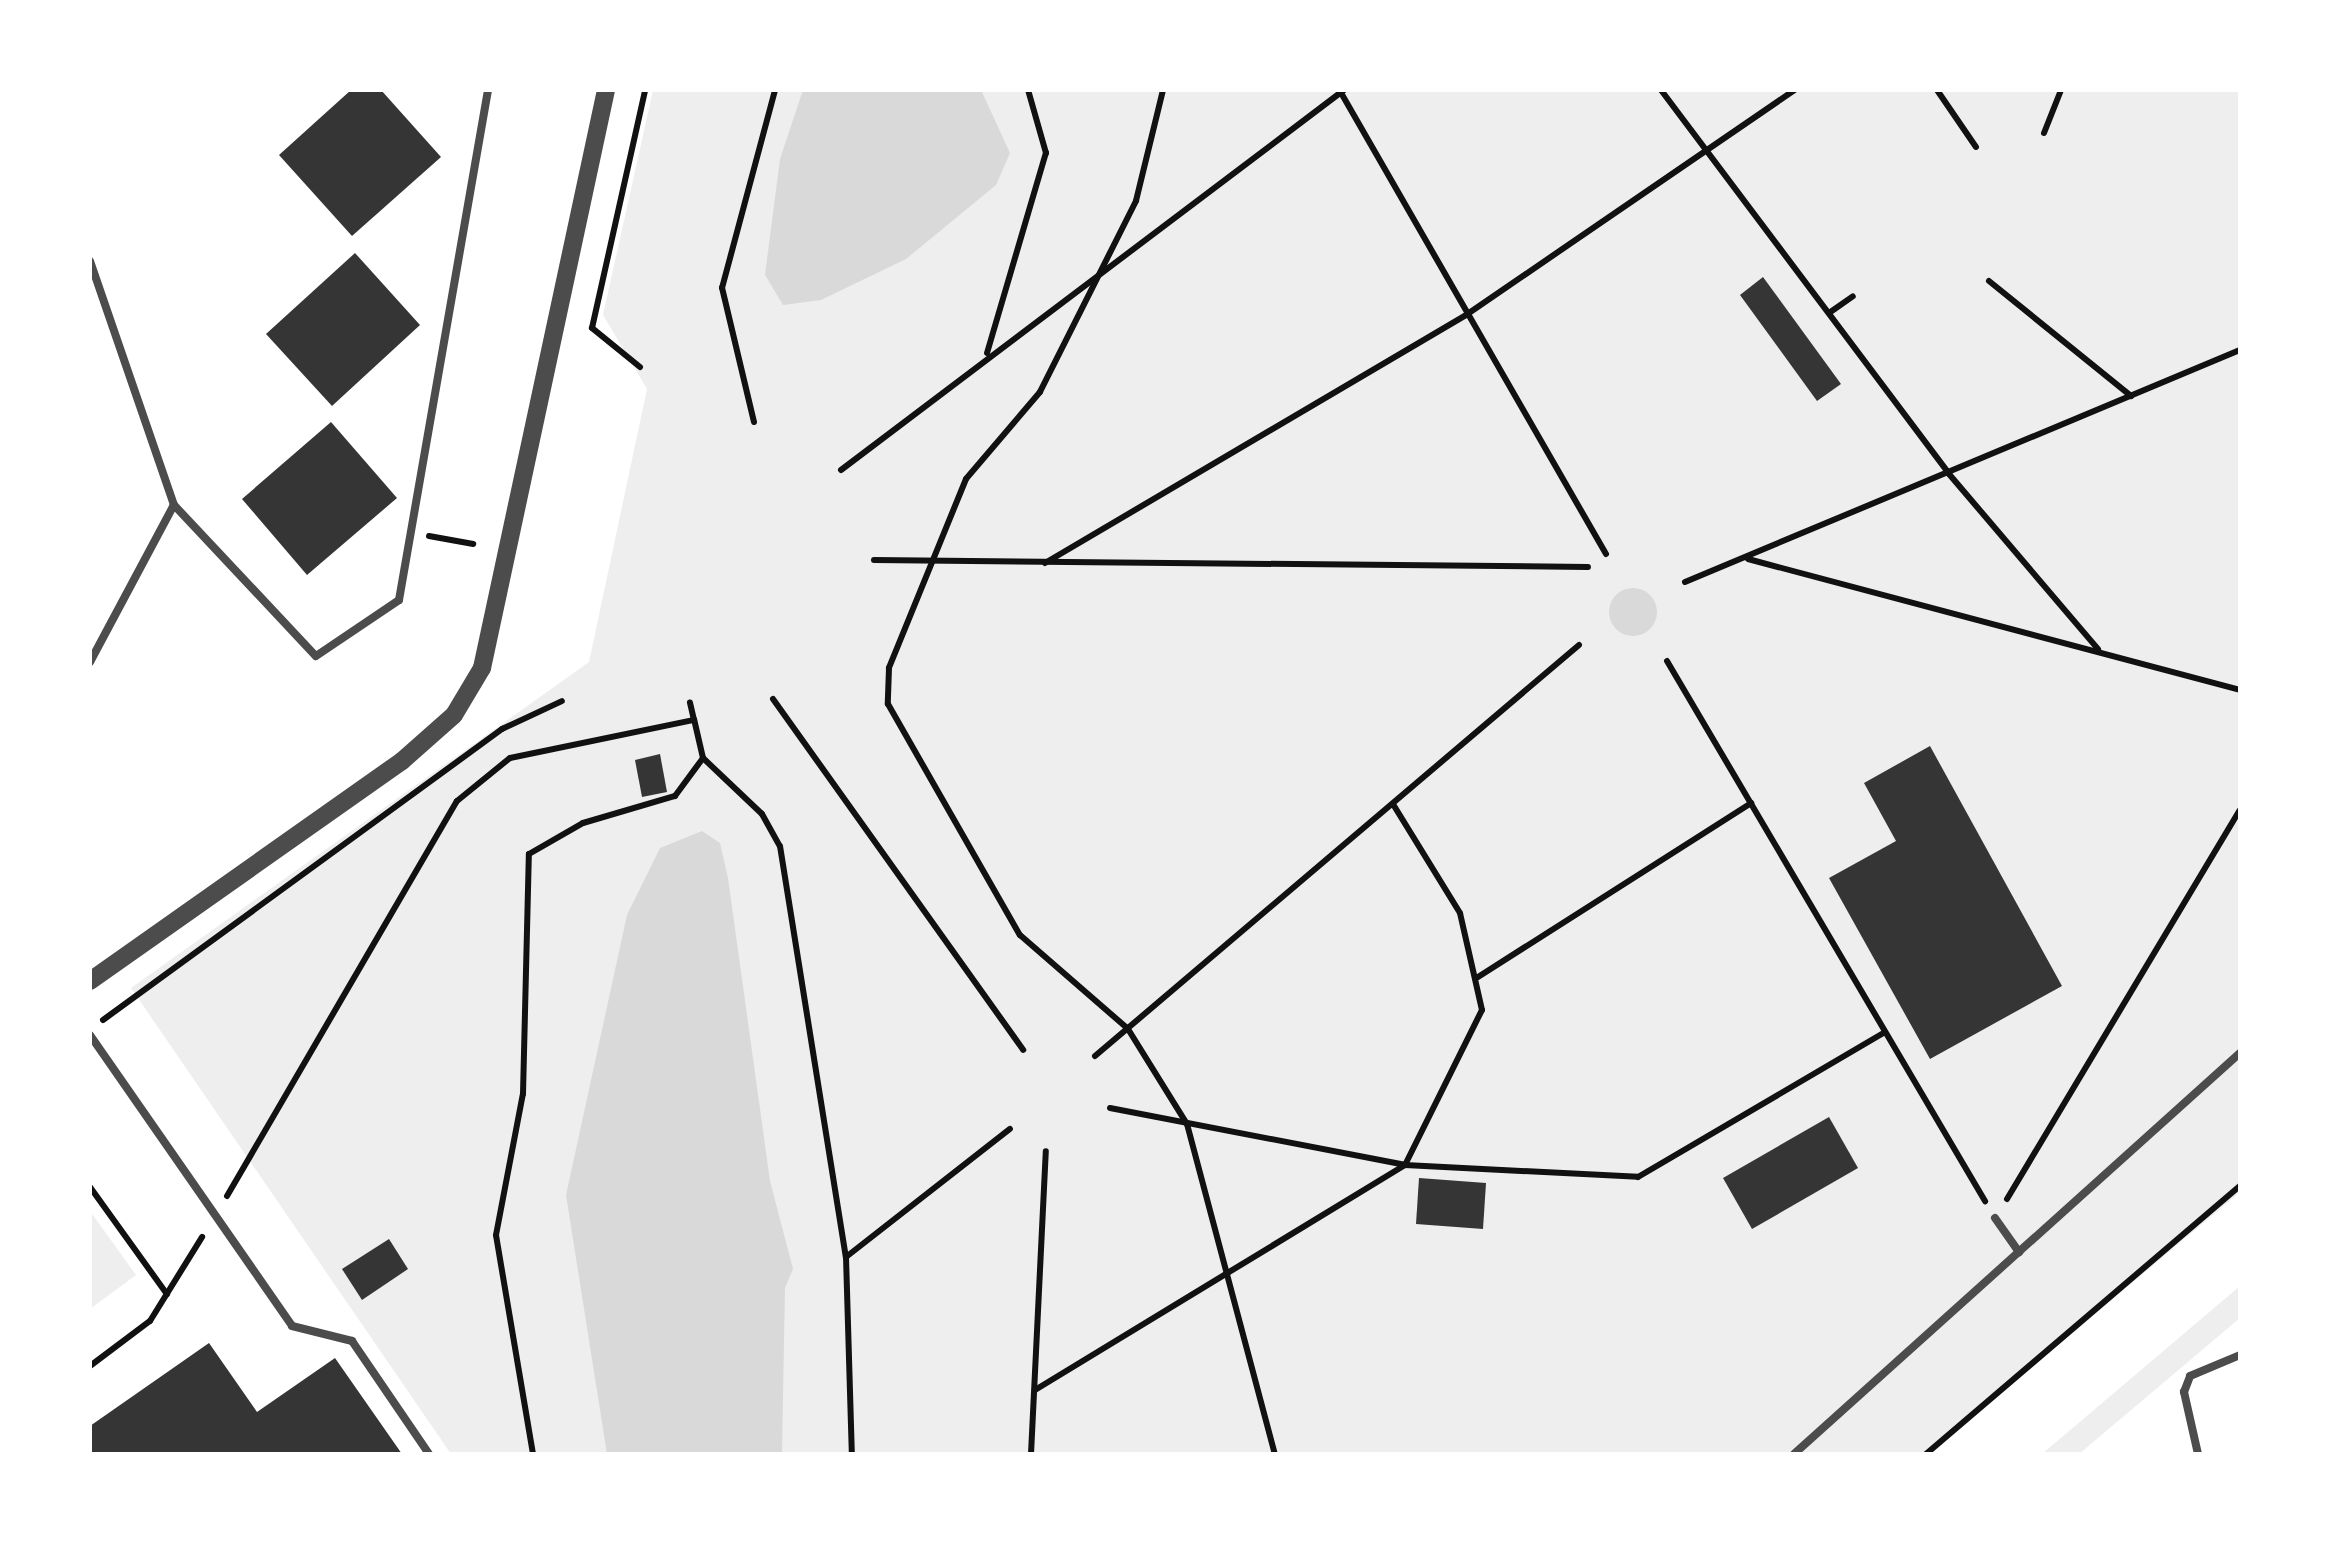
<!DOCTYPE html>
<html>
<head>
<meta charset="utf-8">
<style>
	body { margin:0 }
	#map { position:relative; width:2330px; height:1544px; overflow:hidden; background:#fff; font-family:Barlow,sans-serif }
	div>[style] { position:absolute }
	.green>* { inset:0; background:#eee }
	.water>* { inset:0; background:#d9d9d9 }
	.round { border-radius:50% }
	.building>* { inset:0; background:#353535 }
	.path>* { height:6px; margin:-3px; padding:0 3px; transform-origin:3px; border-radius:3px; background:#111 }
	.service>* { height:8px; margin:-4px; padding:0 4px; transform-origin:4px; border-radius:4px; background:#4c4c4c }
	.tertiary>* { height:18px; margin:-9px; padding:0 9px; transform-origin:9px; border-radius:9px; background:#4c4c4c }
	span { translate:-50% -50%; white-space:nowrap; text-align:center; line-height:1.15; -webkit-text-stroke:10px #fff; paint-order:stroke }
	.frame { position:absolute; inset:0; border:92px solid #fff; pointer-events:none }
</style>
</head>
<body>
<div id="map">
	<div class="green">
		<i style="clip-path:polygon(653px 90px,2240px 90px,2240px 1192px,1929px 1454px,451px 1454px,131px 988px,589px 662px,647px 389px,603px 315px)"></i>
		<i style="clip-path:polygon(90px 1211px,136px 1275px,90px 1309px)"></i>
		<i style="clip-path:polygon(2240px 1286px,2240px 1318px,2079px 1454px,2042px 1454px)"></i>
	</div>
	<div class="water">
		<i style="clip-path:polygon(803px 90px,981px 90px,1010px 153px,996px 185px,906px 259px,821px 300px,783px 305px,765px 275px,780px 159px)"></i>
		<i class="round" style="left:1609px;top:588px;width:48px;height:48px"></i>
		<i style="clip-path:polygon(702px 831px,720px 843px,728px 878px,770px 1181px,793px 1269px,785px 1288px,782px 1454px,607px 1454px,566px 1195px,627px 915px,660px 848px)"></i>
	</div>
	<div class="building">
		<i style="clip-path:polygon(351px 90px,381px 90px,441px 157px,352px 236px,279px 155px)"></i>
		<i style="clip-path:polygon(355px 253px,420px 325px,332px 406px,266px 334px)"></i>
		<i style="clip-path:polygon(1763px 277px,1841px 384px,1817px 401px,1740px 295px)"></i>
		<i style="clip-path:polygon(331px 422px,397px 498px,307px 575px,242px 499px)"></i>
		<i style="clip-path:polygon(1930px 746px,2062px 986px,1930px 1059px,1829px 878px,1896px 841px,1864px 783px)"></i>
		<i style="clip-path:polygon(660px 754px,667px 792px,642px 797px,635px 760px)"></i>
		<i style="clip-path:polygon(1829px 1117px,1858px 1168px,1752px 1229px,1723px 1178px)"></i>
		<i style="clip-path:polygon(1419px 1178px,1486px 1183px,1483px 1229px,1416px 1224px)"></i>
		<i style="clip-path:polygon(389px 1239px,408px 1269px,362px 1300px,342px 1269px)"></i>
		<i style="clip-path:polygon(209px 1343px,257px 1412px,335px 1358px,402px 1454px,90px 1454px,90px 1426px)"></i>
	</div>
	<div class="path">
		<i style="left:1163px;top:90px;width:114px;rotate:103.7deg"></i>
		<i style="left:1136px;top:201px;width:214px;rotate:116.7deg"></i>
		<i style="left:1040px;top:392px;width:114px;rotate:130.4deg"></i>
		<i style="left:966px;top:479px;width:204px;rotate:112.2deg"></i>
		<i style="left:889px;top:668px;width:36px;rotate:92deg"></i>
		<i style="left:888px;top:704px;width:266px;rotate:60.3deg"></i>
		<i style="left:1020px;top:935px;width:143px;rotate:41deg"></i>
		<i style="left:1128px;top:1029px;width:112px;rotate:58.2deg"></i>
		<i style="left:1187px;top:1124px;width:342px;rotate:75.1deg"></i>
		<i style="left:1661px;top:90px;width:480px;rotate:53.1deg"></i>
		<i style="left:1949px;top:474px;width:230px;rotate:49.6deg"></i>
		<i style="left:1937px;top:90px;width:69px;rotate:55.6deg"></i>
		<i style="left:1340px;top:91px;width:534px;rotate:60.12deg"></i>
		<i style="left:2044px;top:133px;width:46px;rotate:-68.4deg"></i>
		<i style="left:1989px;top:281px;width:183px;rotate:39deg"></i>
		<i style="left:1829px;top:313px;width:29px;rotate:-35deg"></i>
		<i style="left:987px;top:353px;width:209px;rotate:-73.6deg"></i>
		<i style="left:1046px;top:153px;width:66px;rotate:-105.9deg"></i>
		<i style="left:640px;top:367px;width:62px;rotate:-140.9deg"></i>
		<i style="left:592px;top:328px;width:244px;rotate:-77.4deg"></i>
		<i style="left:754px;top:422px;width:138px;rotate:-103.4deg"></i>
		<i style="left:722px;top:288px;width:205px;rotate:-75deg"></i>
		<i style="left:841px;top:470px;width:630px;rotate:-37.07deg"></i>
		<i style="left:429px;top:536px;width:45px;rotate:10.3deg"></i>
		<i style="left:1748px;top:559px;width:509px;rotate:14.91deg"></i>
		<i style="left:874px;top:560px;width:714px;rotate:0.56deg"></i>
		<i style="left:1045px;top:563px;width:489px;rotate:-30.5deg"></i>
		<i style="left:1466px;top:315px;width:399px;rotate:-34.4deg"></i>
		<i style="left:1685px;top:582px;width:602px;rotate:-22.69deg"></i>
		<i style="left:1667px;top:661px;width:627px;rotate:59.51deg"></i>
		<i style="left:773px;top:699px;width:431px;rotate:54.5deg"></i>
		<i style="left:703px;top:758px;width:81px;rotate:43.5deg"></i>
		<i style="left:762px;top:814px;width:37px;rotate:61deg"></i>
		<i style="left:780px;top:846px;width:416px;rotate:80.9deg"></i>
		<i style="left:846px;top:1257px;width:197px;rotate:88.3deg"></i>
		<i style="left:1478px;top:977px;width:324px;rotate:-32.5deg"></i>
		<i style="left:103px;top:1020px;width:494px;rotate:-36.1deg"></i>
		<i style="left:502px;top:729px;width:66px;rotate:-25deg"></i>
		<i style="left:1095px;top:1056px;width:635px;rotate:-40.34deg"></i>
		<i style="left:1110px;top:1108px;width:300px;rotate:10.9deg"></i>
		<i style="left:1405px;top:1165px;width:233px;rotate:2.9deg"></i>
		<i style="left:1638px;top:1177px;width:286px;rotate:-30.4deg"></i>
		<i style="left:90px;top:1187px;width:132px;rotate:54.3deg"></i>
		<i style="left:227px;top:1196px;width:457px;rotate:-59.8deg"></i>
		<i style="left:457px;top:801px;width:68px;rotate:-39.1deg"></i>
		<i style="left:510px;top:758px;width:188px;rotate:-11.7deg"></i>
		<i style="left:694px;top:720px;width:18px;rotate:-103deg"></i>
		<i style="left:2007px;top:1199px;width:453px;rotate:-59.1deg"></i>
		<i style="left:846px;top:1257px;width:208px;rotate:-38deg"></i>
		<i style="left:90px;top:1366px;width:75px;rotate:-36.9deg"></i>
		<i style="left:150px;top:1321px;width:99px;rotate:-58.2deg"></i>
		<i style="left:1035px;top:1390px;width:433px;rotate:-31.3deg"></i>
		<i style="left:1405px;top:1165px;width:173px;rotate:-63.6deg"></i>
		<i style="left:1482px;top:1010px;width:99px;rotate:-102.8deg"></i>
		<i style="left:1460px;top:913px;width:128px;rotate:-121.6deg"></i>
		<i style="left:533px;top:1454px;width:222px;rotate:-99.6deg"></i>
		<i style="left:496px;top:1235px;width:144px;rotate:-79.2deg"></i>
		<i style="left:523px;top:1094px;width:240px;rotate:-88.6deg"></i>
		<i style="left:529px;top:854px;width:62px;rotate:-29.9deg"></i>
		<i style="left:583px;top:823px;width:96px;rotate:-16.4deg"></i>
		<i style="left:675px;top:796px;width:47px;rotate:-53.6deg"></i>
		<i style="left:703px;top:758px;width:39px;rotate:-103deg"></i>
		<i style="left:1031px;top:1454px;width:303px;rotate:-87.2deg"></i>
		<i style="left:1926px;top:1454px;width:413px;rotate:-40.5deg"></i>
	</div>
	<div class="service">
		<i style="left:90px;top:261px;width:258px;rotate:71deg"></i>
		<i style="left:90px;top:662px;width:178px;rotate:-61.9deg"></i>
		<i style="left:174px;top:505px;width:207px;rotate:46.8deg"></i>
		<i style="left:316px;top:656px;width:100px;rotate:-34deg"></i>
		<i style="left:399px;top:600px;width:518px;rotate:-80.1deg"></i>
		<i style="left:90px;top:1035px;width:354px;rotate:55.2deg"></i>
		<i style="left:292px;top:1326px;width:62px;rotate:14deg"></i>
		<i style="left:352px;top:1341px;width:137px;rotate:55.7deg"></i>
		<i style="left:1995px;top:1218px;width:42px;rotate:54.8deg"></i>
		<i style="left:1794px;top:1454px;width:600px;rotate:-41.96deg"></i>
		<i style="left:2198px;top:1454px;width:64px;rotate:-102.7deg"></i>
		<i style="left:2184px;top:1392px;width:17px;rotate:-69deg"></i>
		<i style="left:2190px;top:1376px;width:54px;rotate:-22.8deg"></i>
	</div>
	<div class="tertiary">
		<i style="left:90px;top:981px;width:382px;rotate:-35.2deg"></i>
		<i style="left:402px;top:761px;width:69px;rotate:-41.5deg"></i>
		<i style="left:454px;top:715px;width:55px;rotate:-59.2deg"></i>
		<i style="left:482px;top:668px;width:591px;rotate:-77.89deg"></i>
	</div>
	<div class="frame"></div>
</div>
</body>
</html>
